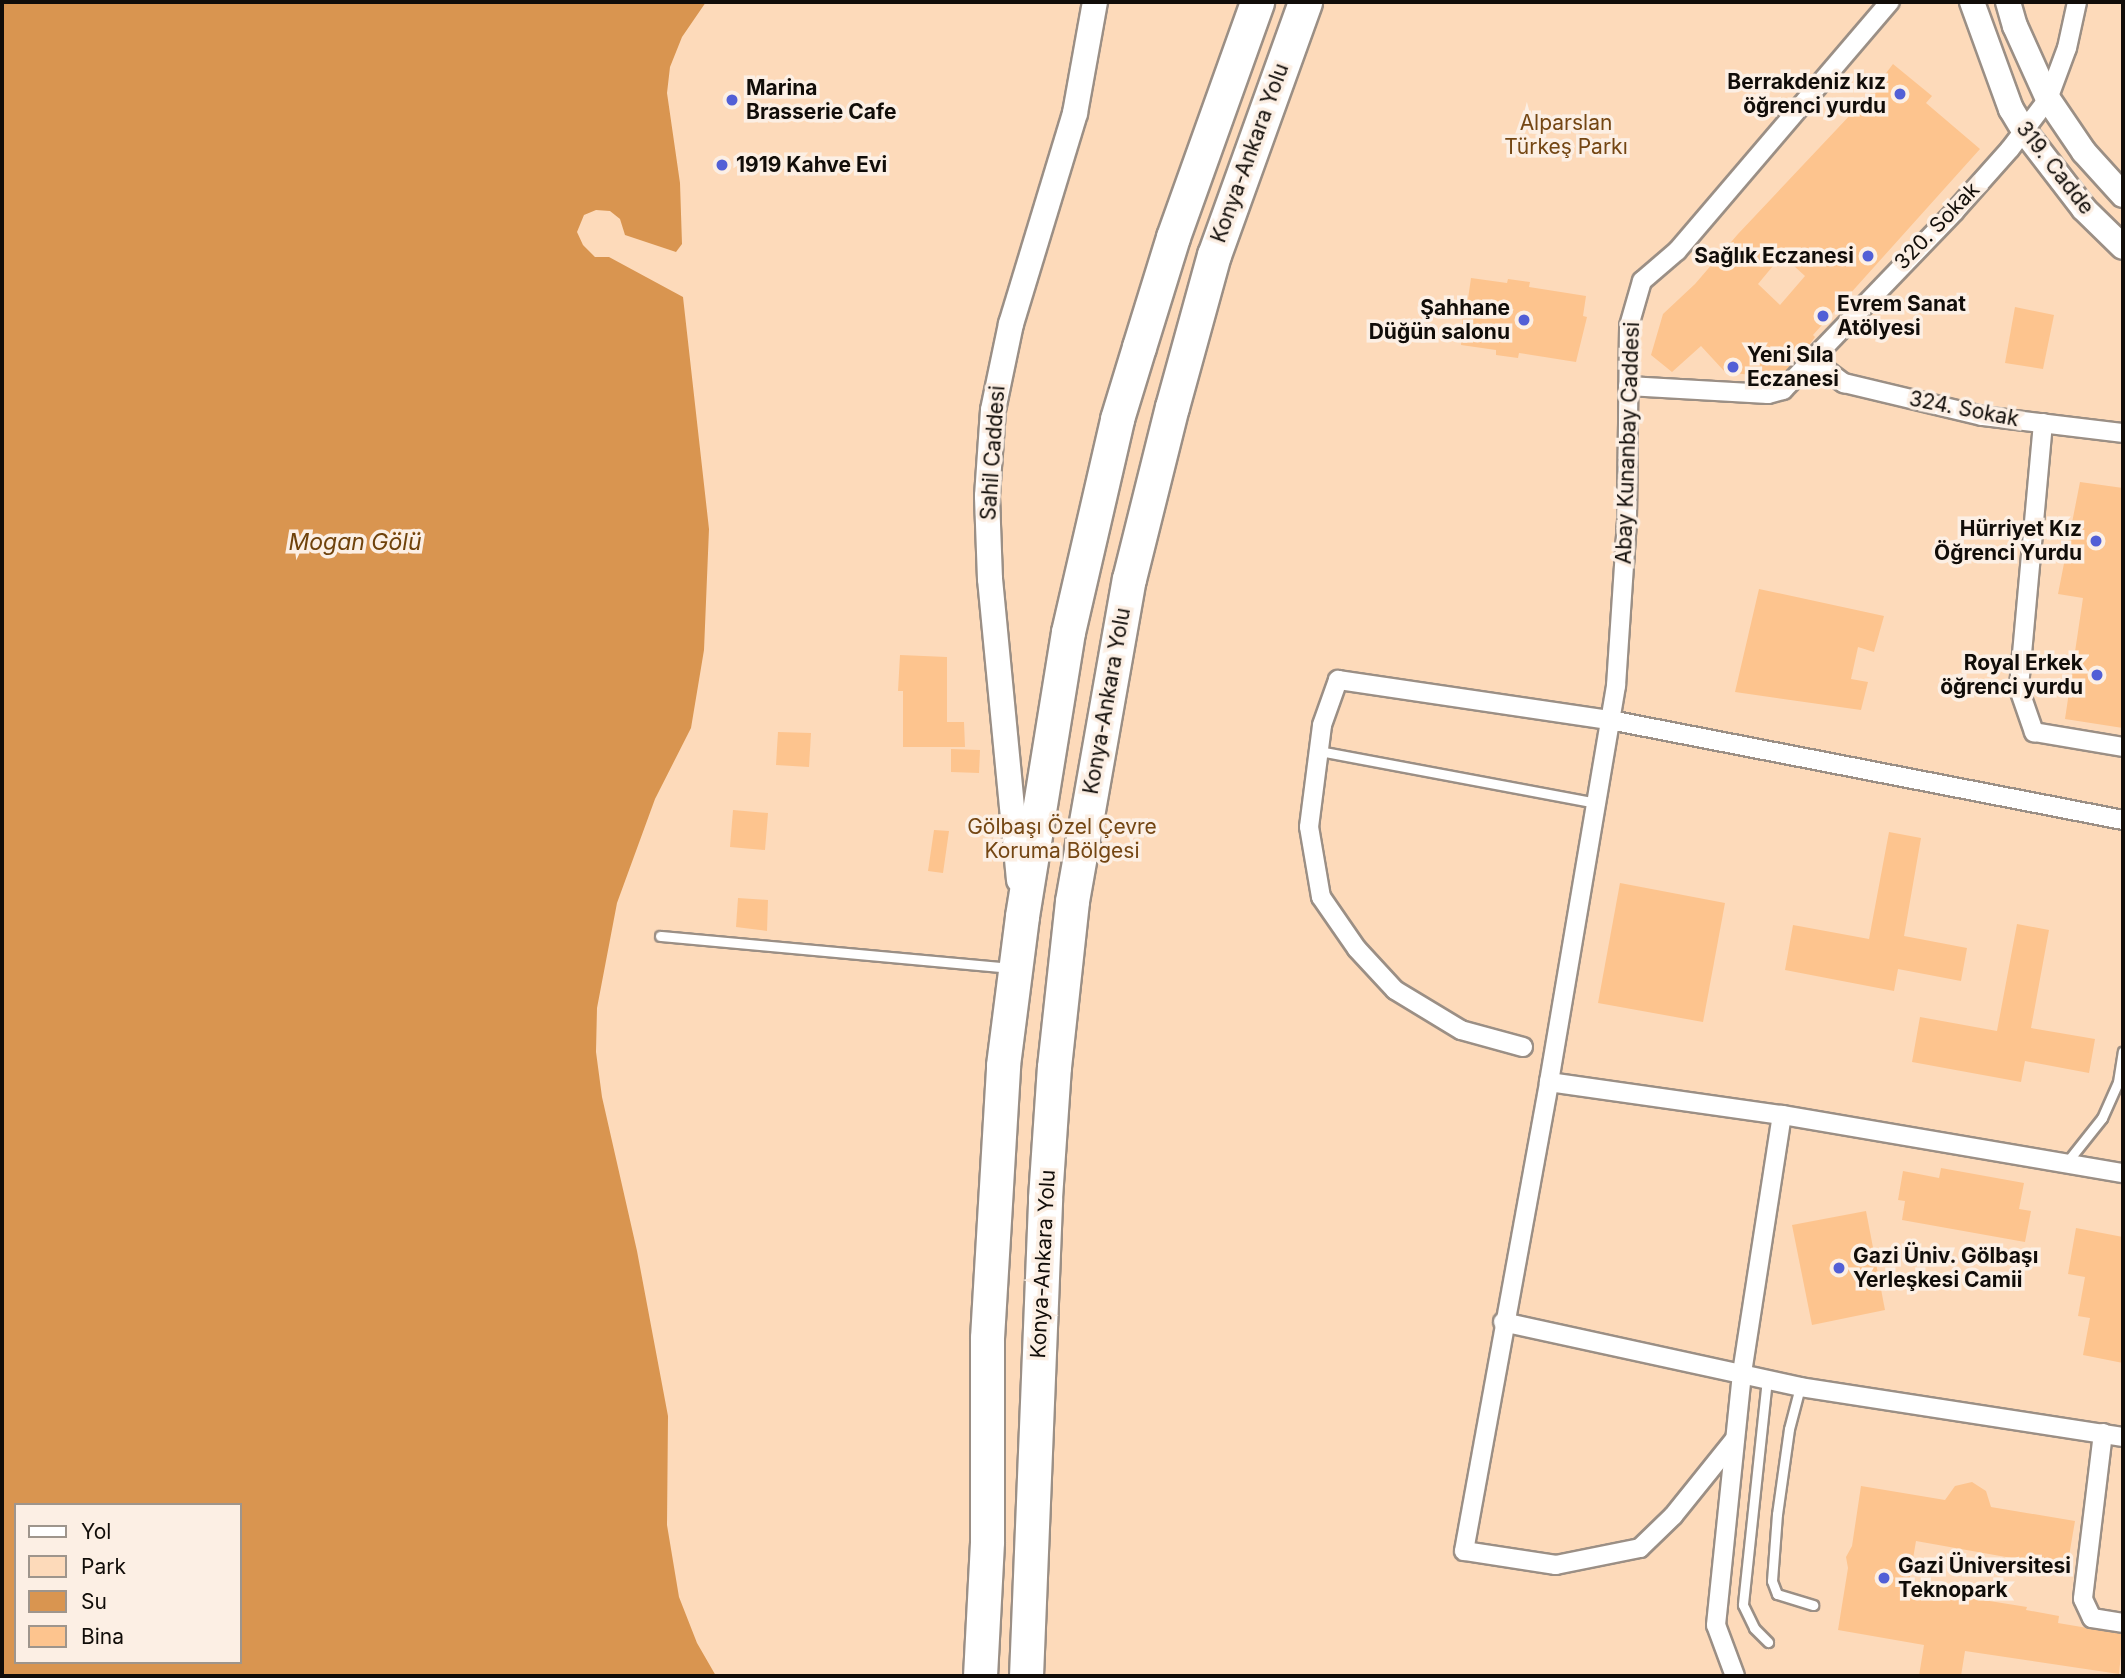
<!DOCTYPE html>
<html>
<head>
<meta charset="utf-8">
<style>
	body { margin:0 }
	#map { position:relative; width:2125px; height:1678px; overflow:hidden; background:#fcefe4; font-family:Inter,sans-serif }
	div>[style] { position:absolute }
	.green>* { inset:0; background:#fddaba }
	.water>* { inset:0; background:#d99550 }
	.building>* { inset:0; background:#fdc48e }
	.roads { filter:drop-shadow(2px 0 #9b8f85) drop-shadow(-2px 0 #9b8f85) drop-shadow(0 2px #9b8f85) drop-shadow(0 -2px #9b8f85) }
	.lane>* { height:9px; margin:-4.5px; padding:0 4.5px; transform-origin:4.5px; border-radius:4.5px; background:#fff }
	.street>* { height:18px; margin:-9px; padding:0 9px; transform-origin:9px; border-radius:9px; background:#fff }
	.secondary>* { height:24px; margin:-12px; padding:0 12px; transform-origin:12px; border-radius:12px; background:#fff }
	.highway>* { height:33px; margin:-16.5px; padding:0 16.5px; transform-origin:16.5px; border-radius:16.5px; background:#fff }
	.dots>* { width:19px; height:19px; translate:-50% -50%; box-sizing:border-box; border:4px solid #fcefe4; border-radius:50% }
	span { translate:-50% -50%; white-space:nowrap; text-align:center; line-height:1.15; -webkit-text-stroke:7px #fcefe4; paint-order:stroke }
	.poi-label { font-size:21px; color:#110d09; font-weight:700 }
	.right { translate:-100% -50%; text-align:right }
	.left { translate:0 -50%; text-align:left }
	.park-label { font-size:21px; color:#744613 }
	.street-label { font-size:21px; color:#110d09 }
	.water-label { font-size:23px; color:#6f420b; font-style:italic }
	.frame { position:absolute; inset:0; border:4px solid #110d09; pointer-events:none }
	.legend { position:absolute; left:14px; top:1503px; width:228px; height:161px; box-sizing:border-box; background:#fcefe4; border:2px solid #9e958c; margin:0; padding:9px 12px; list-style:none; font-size:21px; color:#110d09 }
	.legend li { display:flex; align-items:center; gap:14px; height:35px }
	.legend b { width:35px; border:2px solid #9e958c }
</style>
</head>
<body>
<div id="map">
	<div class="green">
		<i style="clip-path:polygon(evenodd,2px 2px,2123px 2px,2123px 1676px,2px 1676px,2px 2px,16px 1505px,240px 1505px,240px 1662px,16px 1662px,16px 1505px)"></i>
	</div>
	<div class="water">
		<i style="clip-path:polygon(evenodd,2px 2px,706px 2px,682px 37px,670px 67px,667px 93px,680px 183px,682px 244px,676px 252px,625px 235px,620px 219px,610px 211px,596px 210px,584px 215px,577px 232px,583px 245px,595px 257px,609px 257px,683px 297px,709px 529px,704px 650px,691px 728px,655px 799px,617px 903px,597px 1008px,596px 1052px,602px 1097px,637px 1251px,668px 1416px,667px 1525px,679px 1597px,697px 1643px,716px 1676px,2px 1676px,2px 2px,16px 1505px,240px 1505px,240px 1662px,16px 1662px,16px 1505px)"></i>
	</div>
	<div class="building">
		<i style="clip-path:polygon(evenodd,1893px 64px,1932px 96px,1926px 103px,1980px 149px,1813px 335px,1815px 337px,1805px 351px,1778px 378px,1725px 372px,1701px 346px,1672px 372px,1651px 355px,1663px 314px,1695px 284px,1738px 234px,1870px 94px,1893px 64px,1782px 255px,1805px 276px,1780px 305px,1758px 284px,1782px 255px)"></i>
		<i style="clip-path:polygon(1471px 278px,1507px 283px,1508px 279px,1530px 282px,1529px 287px,1586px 296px,1583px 316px,1587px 317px,1576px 362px,1519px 353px,1518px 358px,1496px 355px,1496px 350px,1461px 345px,1464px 298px,1468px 299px)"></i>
		<i style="clip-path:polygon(2015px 307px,2054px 315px,2043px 369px,2005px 363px)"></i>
		<i style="clip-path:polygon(2080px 482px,2123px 488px,2123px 728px,2065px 719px,2083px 598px,2058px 594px)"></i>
		<i style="clip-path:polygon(1759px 589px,1884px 616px,1874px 652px,1858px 647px,1851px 679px,1868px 682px,1861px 710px,1735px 692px)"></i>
		<i style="clip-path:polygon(900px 655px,947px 657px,947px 722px,964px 722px,965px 747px,903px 747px,903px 691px,898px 691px)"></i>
		<i style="clip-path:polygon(778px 732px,811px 733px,809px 767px,776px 765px)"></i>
		<i style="clip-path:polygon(951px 749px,980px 750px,979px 773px,951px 772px)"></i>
		<i style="clip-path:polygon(733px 810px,768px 813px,765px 850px,730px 847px)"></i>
		<i style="clip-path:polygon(934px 830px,949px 831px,943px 873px,928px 871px)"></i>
		<i style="clip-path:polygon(1889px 832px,1921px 838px,1904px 936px,1967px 948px,1961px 981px,1898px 969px,1894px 991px,1785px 970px,1793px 925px,1869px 939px)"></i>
		<i style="clip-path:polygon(1620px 883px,1725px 903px,1703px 1022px,1598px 1003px)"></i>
		<i style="clip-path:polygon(738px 898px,768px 900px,767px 931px,736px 927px)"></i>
		<i style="clip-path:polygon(2017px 924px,2049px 930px,2031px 1028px,2095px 1039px,2089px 1073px,2025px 1061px,2021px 1082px,1912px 1062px,1920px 1017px,1997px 1031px)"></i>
		<i style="clip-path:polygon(1941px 1168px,2024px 1183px,2019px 1209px,2031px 1211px,2025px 1242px,1902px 1220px,1905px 1201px,1898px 1200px,1903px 1171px,1939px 1178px)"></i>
		<i style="clip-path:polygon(1866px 1211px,1885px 1310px,1812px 1325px,1792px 1225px)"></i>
		<i style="clip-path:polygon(2076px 1228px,2123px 1237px,2123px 1363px,2083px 1355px,2090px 1318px,2078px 1316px,2085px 1277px,2068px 1274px)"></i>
		<i style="clip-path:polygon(1972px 1482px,1986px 1491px,1991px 1507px,2075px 1521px,2067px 1568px,1916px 1541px,1908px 1588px,2027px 1607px,2026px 1610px,2059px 1616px,2058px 1623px,2123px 1634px,2119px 1674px,1965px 1651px,1961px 1676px,1919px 1676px,1924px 1645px,1838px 1630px,1848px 1568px,1846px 1557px,1852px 1546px,1861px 1486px,1945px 1500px,1955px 1486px)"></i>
	</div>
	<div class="roads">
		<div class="lane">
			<i style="left:1319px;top:751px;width:282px;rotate:10.6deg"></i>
			<i style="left:660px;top:936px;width:351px;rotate:5.2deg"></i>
			<i style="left:2067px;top:1162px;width:56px;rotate:-51.5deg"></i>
			<i style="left:2102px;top:1118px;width:39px;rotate:-66deg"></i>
			<i style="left:2118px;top:1082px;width:31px;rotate:-81deg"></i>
			<i style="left:1767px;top:1379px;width:227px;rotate:96.1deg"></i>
			<i style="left:1743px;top:1605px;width:25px;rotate:64deg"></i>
			<i style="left:1754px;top:1628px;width:20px;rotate:45deg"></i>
			<i style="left:1800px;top:1387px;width:43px;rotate:104.7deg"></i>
			<i style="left:1789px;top:1429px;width:86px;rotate:98deg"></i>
			<i style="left:1777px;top:1514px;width:67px;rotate:94.3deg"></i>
			<i style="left:1772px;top:1581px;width:14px;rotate:69deg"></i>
			<i style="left:1777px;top:1594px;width:38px;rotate:17deg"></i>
		</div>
		<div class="street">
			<i style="left:1813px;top:360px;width:39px;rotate:37deg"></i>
			<i style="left:1844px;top:383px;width:142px;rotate:13.4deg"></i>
			<i style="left:1982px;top:416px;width:142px;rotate:6.9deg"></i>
			<i style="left:1628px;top:386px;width:140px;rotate:3.3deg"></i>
			<i style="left:1768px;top:394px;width:16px;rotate:-15deg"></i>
			<i style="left:1783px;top:390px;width:247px;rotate:-46.1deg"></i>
			<i style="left:1954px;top:212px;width:84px;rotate:-48.4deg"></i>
			<i style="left:2010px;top:149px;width:63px;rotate:-52.8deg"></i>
			<i style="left:2048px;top:99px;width:54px;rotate:-69.6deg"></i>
			<i style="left:2067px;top:48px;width:47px;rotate:-77.7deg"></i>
			<i style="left:2043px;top:423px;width:267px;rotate:95.2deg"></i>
			<i style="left:2019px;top:689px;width:46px;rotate:70.8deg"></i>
			<i style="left:2034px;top:732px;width:90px;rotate:9.6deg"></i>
			<i style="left:1523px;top:1047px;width:64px;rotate:-164.7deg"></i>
			<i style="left:1461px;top:1030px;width:77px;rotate:-148.8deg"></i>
			<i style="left:1395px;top:990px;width:56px;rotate:-132.8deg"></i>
			<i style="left:1357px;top:949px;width:63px;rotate:-124.7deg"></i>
			<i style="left:1321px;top:897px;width:71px;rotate:-99.7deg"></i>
			<i style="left:1309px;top:827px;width:103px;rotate:-82.7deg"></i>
			<i style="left:1322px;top:725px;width:48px;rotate:-70.4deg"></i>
			<i style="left:1338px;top:680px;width:275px;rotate:8.4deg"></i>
			<i style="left:1610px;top:720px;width:523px;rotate:11.03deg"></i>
			<i style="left:1549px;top:1082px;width:235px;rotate:8.1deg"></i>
			<i style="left:1782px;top:1115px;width:346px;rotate:9.7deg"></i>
			<i style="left:1503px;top:1322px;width:304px;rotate:12.3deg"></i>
			<i style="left:1800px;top:1387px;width:327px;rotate:8.8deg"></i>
			<i style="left:2103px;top:1433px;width:167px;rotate:96.9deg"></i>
			<i style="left:2083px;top:1599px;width:21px;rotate:65deg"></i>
			<i style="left:2092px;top:1618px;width:31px;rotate:9deg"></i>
			<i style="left:1735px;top:1439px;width:99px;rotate:128.8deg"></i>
			<i style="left:1673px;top:1516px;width:46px;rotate:135.9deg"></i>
			<i style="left:1640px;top:1548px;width:86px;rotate:168.6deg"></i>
			<i style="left:1556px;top:1565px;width:93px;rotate:-171.3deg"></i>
			<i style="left:1464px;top:1551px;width:477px;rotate:-79.7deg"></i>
			<i style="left:1549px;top:1082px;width:402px;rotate:-80.4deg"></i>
			<i style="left:1616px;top:686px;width:167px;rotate:-86.2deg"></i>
			<i style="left:1627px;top:519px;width:193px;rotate:-89.4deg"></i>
			<i style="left:1629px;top:326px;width:47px;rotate:-73.9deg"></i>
			<i style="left:1642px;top:281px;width:46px;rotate:-40.6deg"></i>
			<i style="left:1677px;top:251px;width:328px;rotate:-49.5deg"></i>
			<i style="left:1735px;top:1676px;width:54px;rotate:-110.4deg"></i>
			<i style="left:1716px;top:1625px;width:253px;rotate:-84.1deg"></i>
			<i style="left:1742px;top:1373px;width:261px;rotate:-81.2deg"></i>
		</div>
		<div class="secondary">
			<i style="left:1972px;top:2px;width:114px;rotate:70deg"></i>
			<i style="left:2011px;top:109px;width:26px;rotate:59deg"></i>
			<i style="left:2024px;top:131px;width:98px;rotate:52.4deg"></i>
			<i style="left:2084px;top:209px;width:54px;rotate:44.3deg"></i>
			<i style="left:2008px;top:2px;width:25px;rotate:74deg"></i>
			<i style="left:2015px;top:26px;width:80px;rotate:65.7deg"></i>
			<i style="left:2048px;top:99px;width:64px;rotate:55.8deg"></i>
			<i style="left:2084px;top:152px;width:58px;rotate:47.8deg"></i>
			<i style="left:1019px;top:880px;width:302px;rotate:-95.5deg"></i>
			<i style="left:990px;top:579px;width:83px;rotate:-92.1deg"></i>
			<i style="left:987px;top:496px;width:86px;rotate:-86deg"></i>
			<i style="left:993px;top:410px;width:88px;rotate:-78.2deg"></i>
			<i style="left:1011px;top:324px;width:220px;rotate:-73.1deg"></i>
			<i style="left:1075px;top:113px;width:113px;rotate:-79.8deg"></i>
		</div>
		<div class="highway">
			<i style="left:980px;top:1676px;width:135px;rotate:-87deg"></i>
			<i style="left:987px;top:1541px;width:203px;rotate:-90deg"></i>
			<i style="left:987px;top:1338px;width:273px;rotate:-86.6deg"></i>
			<i style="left:1003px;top:1065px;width:150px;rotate:-82.7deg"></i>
			<i style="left:1022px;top:916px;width:288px;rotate:-80.8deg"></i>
			<i style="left:1068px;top:632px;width:219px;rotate:-77deg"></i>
			<i style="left:1117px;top:419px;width:75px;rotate:-73deg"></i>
			<i style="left:1139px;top:347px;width:115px;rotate:-72.8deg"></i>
			<i style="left:1173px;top:237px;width:250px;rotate:-70.3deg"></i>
			<i style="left:1026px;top:1676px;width:478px;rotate:-87.7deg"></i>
			<i style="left:1045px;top:1198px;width:131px;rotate:-86.1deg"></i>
			<i style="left:1054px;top:1067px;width:167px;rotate:-83.8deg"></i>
			<i style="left:1072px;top:901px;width:327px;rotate:-80deg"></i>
			<i style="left:1129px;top:579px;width:177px;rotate:-76deg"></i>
			<i style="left:1172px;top:407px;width:158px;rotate:-74.6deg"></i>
			<i style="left:1214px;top:255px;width:269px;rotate:-70.2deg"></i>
		</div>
	</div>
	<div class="dots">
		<i style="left:1900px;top:94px;background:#525fd6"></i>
		<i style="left:732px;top:100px;background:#525fd6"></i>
		<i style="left:722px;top:165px;background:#525fd6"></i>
		<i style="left:1868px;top:256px;background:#525fd6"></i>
		<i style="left:1823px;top:316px;background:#525fd6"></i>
		<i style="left:1524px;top:320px;background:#525fd6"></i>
		<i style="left:1733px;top:367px;background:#525fd6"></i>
		<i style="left:2096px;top:541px;background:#525fd6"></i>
		<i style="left:2097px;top:675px;background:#525fd6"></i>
		<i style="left:1839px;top:1268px;background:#525fd6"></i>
		<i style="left:1884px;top:1578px;background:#525fd6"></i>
	</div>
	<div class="poi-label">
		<span class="right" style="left:1886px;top:94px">Berrakdeniz kız<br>öğrenci yurdu</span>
		<span class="left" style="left:746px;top:100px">Marina<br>Brasserie Cafe</span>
		<span class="left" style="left:736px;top:165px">1919 Kahve Evi</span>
		<span class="right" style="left:1854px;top:256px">Sağlık Eczanesi</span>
		<span class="left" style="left:1837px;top:316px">Evrem Sanat<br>Atölyesi</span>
		<span class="right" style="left:1510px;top:320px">Şahhane<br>Düğün salonu</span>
		<span class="left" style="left:1747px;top:367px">Yeni Sıla<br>Eczanesi</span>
		<span class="right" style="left:2082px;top:541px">Hürriyet Kız<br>Öğrenci Yurdu</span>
		<span class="right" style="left:2083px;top:675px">Royal Erkek<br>öğrenci yurdu</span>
		<span class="left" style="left:1853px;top:1268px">Gazi Üniv. Gölbaşı<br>Yerleşkesi Camii</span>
		<span class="left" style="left:1898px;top:1578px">Gazi Üniversitesi<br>Teknopark</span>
	</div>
	<div class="park-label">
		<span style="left:1566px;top:135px">Alparslan<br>Türkeş Parkı</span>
		<span style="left:1062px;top:839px">Gölbaşı Özel Çevre<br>Koruma Bölgesi</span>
	</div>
	<div class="street-label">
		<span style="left:1250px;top:153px;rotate:-70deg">Konya-Ankara Yolu</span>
		<span style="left:2055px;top:168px;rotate:52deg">319. Cadde</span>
		<span style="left:1937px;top:226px;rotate:-46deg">320. Sokak</span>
		<span style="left:1964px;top:409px;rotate:11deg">324. Sokak</span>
		<span style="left:1628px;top:443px;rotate:-88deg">Abay Kunanbay Caddesi</span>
		<span style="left:993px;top:453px;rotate:-86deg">Sahil Caddesi</span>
		<span style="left:1107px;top:701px;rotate:-80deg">Konya-Ankara Yolu</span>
		<span style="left:1043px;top:1264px;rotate:-87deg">Konya-Ankara Yolu</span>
	</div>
	<div class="water-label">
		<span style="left:355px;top:542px">Mogan Gölü</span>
	</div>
	<div class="frame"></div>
	<ul class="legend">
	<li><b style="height:9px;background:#fff"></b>Yol</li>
	<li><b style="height:19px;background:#fddaba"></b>Park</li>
	<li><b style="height:19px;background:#d99550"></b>Su</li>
	<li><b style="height:19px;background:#fdc48e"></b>Bina</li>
	</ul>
</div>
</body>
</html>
